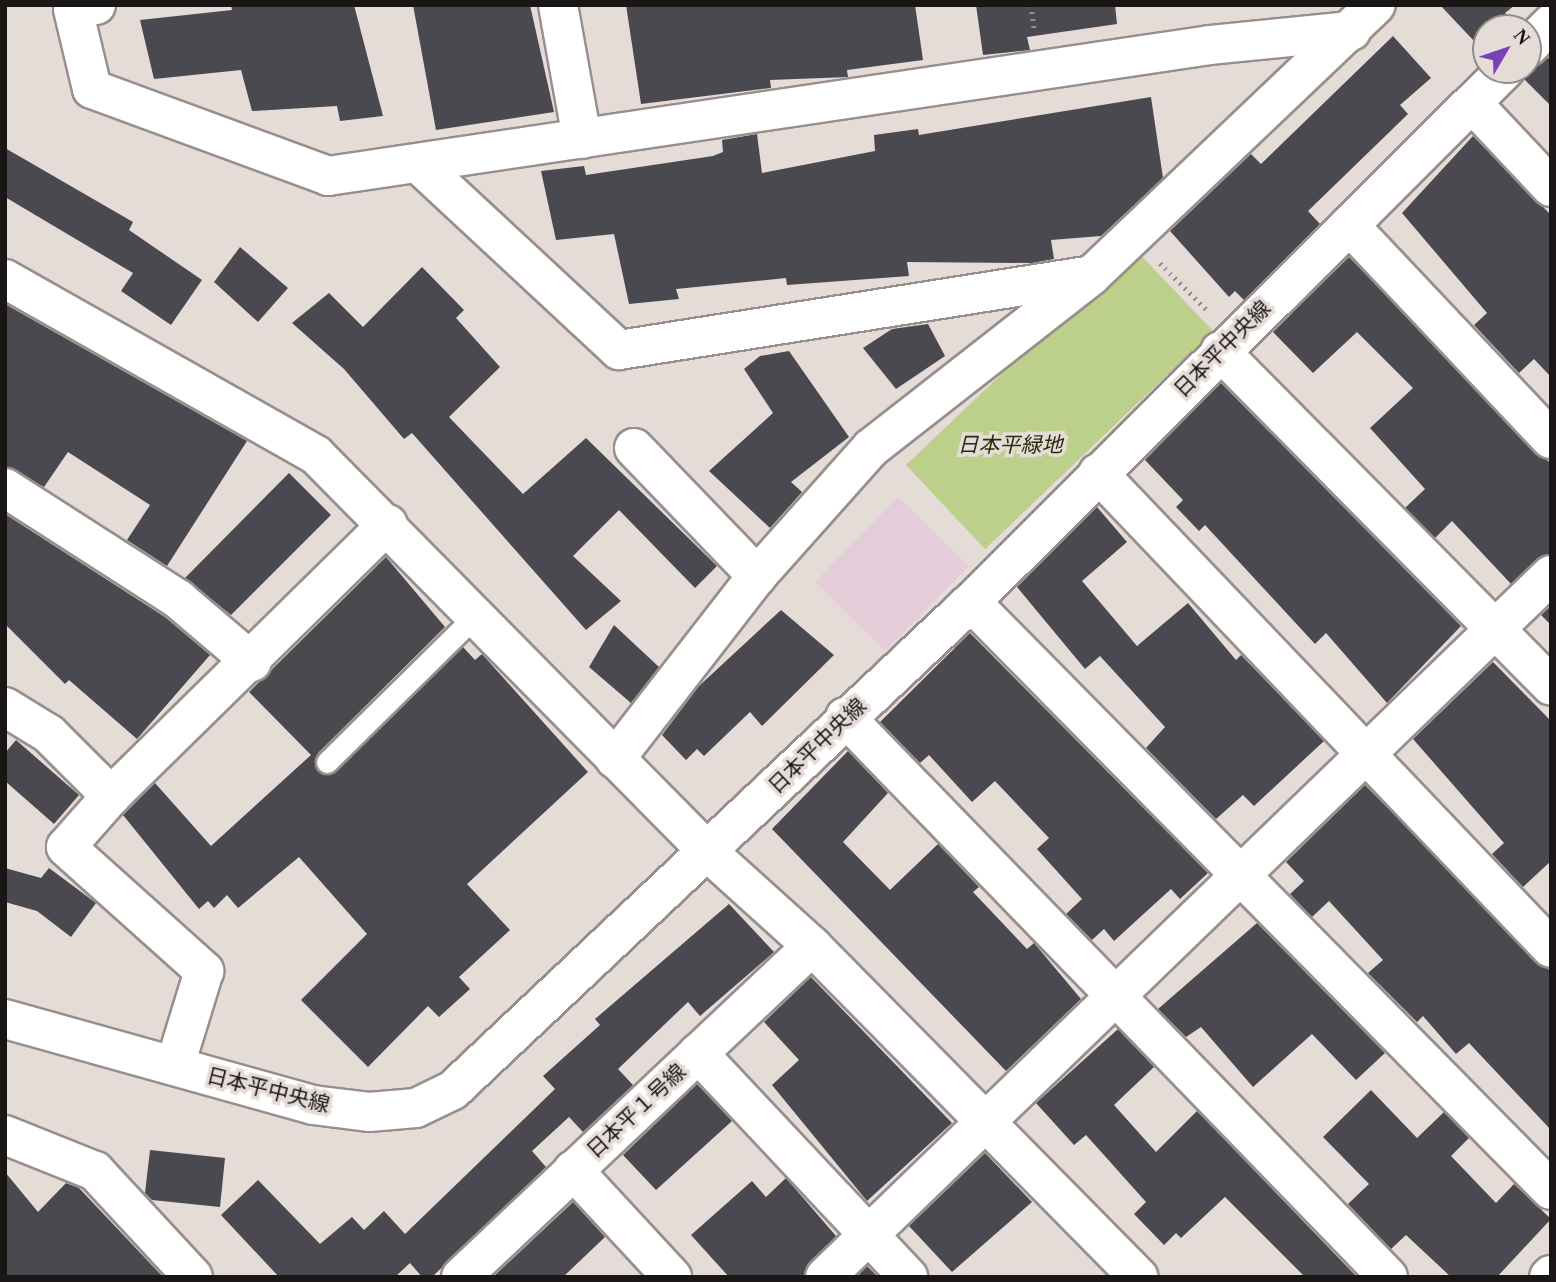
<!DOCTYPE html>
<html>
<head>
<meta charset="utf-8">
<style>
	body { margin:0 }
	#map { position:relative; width:1556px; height:1282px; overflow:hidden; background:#e5dcd8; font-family:"Times New Roman","Noto Sans JP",serif }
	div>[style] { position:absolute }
	.industrial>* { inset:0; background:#e4cdd8 }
	.green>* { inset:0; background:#bccf8b }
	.building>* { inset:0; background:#4b4950 }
	.path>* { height:4.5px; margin-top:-2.25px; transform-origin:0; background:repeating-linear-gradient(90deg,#958e8b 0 2px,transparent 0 7px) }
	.roads { filter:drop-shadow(2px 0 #988f8c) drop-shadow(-2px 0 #988f8c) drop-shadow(0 2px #988f8c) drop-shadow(0 -2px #988f8c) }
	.lane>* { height:21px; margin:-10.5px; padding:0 10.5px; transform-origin:10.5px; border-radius:10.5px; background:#fff }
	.street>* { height:38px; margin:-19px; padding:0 19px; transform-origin:19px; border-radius:19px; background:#fff }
	.secondary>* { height:38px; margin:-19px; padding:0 19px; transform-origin:19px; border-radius:19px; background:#fff }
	span { translate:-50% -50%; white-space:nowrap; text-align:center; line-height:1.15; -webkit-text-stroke:7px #e5dcd8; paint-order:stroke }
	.street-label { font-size:21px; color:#191615 }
	.park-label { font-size:21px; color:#252e08; font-style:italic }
	.frame { position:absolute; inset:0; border:7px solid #191615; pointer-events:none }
	.north { position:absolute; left:1472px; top:14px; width:70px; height:70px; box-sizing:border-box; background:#e5dcd8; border:2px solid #938d8a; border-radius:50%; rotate:51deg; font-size:19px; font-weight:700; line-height:28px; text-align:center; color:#191615 }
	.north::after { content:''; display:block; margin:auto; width:24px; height:32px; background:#7941b8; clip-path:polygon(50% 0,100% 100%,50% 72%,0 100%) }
</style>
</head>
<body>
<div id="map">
	<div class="industrial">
		<i style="clip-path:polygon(898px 497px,969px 566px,885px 651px,815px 582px)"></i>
	</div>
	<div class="green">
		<i style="clip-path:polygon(1134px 248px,1213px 331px,985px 549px,906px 465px)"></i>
	</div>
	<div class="building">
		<i style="clip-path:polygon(231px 5px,354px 5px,383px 116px,340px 121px,337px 106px,252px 111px,241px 70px,154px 79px,140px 20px,232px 10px)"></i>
		<i style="clip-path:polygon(413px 5px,530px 5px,554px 112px,436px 130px)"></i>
		<i style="clip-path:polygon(626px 5px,915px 5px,923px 60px,847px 70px,848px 77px,770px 80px,771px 88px,641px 104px)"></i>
		<i style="clip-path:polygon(976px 5px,1115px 5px,1117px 24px,1027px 37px,1030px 50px,983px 55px)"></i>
		<i style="clip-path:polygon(1440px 5px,1515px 5px,1505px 13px,1518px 26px,1486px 28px,1486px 39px,1482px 34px,1474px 41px)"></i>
		<i style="clip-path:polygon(1393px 36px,1431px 78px,1400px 105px,1408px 114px,1308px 211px,1320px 224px,1244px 300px,1235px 291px,1229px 297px,1170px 231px,1251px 154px,1261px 164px)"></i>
		<i style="clip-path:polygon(1548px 58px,1551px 60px,1551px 106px,1524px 79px,1528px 68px)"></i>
		<i style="clip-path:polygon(1151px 97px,1163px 178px,1101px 236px,1051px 240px,1054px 259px,1032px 263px,907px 262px,909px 276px,787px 285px,786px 278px,676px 289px,679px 299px,629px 304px,614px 234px,556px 240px,541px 171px,584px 166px,586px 175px,713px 156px,723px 152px,722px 140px,757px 134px,762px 173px,875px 151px,874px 135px,918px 129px,919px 135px)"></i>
		<i style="clip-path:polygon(1473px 136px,1551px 215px,1551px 377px,1534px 359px,1519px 373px,1474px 325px,1487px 313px,1402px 213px)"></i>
		<i style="clip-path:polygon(5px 148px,133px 222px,129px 230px,202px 280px,171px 325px,121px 291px,133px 273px,5px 197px)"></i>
		<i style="clip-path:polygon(240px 247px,288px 288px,258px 322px,214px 282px)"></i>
		<i style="clip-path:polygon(1349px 257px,1551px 464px,1551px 554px,1511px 584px,1452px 521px,1435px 538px,1405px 508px,1425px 489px,1370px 428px,1413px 388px,1357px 332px,1313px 373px,1273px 332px)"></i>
		<i style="clip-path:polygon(422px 267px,464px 310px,456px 318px,500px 367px,449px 417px,523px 494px,586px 438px,717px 566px,695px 588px,619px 510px,573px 556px,621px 601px,586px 630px,412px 433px,404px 439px,344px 369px,292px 323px,329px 293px,363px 327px)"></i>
		<i style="clip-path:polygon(5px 304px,247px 441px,167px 566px,127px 540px,150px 505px,68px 452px,44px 487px,5px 466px)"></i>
		<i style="clip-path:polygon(928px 324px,945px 356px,896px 389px,863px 348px,892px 329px)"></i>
		<i style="clip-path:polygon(789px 351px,849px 437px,791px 482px,802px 492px,770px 528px,709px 471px,773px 413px,744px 369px,760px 356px)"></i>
		<i style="clip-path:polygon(1221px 383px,1461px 626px,1387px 703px,1326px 633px,1315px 644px,1205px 525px,1199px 531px,1176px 507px,1183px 500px,1145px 460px)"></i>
		<i style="clip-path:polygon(289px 473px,331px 515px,231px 615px,185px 578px)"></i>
		<i style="clip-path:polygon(1097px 507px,1127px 542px,1082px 581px,1137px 646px,1188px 603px,1236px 660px,1241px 655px,1324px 741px,1254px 806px,1243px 795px,1216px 819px,1146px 748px,1165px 727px,1100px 656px,1085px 669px,1017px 587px)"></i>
		<i style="clip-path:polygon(5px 514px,165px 617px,210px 655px,137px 739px,69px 680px,65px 684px,5px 624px)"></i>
		<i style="clip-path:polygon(386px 557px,445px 627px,318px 753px,317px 771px,336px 771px,463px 647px,475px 660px,482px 654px,588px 772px,467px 884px,510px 930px,459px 977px,470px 989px,439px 1017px,428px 1006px,368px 1067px,301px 1000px,367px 934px,299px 857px,238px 908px,227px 895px,214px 908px,208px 901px,199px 909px,123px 815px,155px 783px,211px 846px,311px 755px,249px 692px)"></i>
		<i style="clip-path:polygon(1551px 606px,1551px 625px,1541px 615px)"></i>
		<i style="clip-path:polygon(781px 610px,834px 655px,762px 726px,750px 712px,704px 756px,697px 749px,686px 760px,662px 735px,699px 686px)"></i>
		<i style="clip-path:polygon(614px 625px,659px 667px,631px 703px,589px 667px)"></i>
		<i style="clip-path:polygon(970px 633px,1208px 873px,1180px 899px,1171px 889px,1114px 941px,1104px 929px,1092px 940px,1066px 914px,1082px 899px,1037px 849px,1049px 838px,995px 781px,972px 802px,929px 755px,920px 763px,880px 722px)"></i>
		<i style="clip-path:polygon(1493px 662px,1551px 721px,1551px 861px,1523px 887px,1492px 854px,1504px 843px,1413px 739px)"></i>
		<i style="clip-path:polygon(16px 740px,79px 795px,54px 824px,5px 781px,5px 753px)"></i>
		<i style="clip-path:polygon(848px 751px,888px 793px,843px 842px,890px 890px,938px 844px,979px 887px,973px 892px,1027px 949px,1034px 943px,1081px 999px,1006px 1071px,772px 829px)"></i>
		<i style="clip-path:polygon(1365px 785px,1551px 972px,1551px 1130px,1469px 1043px,1456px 1054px,1423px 1016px,1417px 1022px,1368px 973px,1383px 960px,1329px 901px,1312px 917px,1290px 894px,1304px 881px,1286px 862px)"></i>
		<i style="clip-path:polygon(5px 868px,41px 878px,49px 868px,96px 903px,71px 937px,37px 911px,5px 902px)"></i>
		<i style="clip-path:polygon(729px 904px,774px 952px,700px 1016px,688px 1002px,618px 1069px,633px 1085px,583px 1132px,569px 1117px,532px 1151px,546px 1167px,432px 1277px,422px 1277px,410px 1263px,395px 1277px,279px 1277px,221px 1215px,258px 1180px,320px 1244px,352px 1217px,364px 1230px,384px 1211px,405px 1234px,555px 1089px,543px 1076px,600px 1025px,595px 1019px)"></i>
		<i style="clip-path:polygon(1257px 923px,1385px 1053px,1356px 1080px,1312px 1034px,1253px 1087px,1201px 1027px,1186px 1037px,1158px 1009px)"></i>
		<i style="clip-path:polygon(811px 977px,952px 1123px,867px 1201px,772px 1085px,799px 1060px,764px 1022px)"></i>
		<i style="clip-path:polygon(1118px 1029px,1154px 1067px,1114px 1105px,1156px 1152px,1197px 1111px,1357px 1277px,1305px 1277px,1225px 1197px,1181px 1238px,1176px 1233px,1164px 1245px,1134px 1214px,1146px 1202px,1086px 1135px,1074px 1145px,1036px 1103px)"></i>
		<i style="clip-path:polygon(697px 1084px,732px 1121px,656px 1190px,623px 1155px)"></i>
		<i style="clip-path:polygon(1371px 1090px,1417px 1138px,1444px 1112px,1469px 1138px,1451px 1156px,1496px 1203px,1514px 1184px,1551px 1219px,1497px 1277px,1451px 1277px,1406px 1235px,1391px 1249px,1348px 1204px,1369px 1184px,1323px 1137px)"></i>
		<i style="clip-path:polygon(150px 1150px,225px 1158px,220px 1207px,152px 1200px,145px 1193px)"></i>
		<i style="clip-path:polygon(985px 1153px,1032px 1202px,952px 1272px,909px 1226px)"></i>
		<i style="clip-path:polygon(5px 1172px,38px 1212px,66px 1183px,79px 1188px,163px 1277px,5px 1277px)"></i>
		<i style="clip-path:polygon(786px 1178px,836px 1236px,804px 1277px,729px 1277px,691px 1235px,752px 1181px,766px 1197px)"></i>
		<i style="clip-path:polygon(573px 1202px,605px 1237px,563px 1277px,493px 1277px)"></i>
		<i style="clip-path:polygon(867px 1266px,878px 1277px,857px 1277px)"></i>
	</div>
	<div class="path">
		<i style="left:1031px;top:5px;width:27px;rotate:82deg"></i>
		<i style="left:1160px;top:263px;width:68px;rotate:45deg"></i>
	</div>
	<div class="roads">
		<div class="lane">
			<i style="left:327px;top:762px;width:211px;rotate:-44.6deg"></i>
		</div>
		<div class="street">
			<i style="left:96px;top:5px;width:23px;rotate:170deg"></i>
			<i style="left:73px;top:9px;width:82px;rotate:76.6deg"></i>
			<i style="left:92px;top:89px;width:252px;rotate:20.2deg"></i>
			<i style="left:328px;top:176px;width:892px;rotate:-8.45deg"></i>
			<i style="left:1210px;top:45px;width:142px;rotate:-5.7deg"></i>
			<i style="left:558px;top:5px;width:136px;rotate:79.8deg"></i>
			<i style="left:1472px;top:103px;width:115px;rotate:46.8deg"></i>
			<i style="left:422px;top:167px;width:269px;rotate:42.9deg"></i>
			<i style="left:619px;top:350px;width:475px;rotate:-9deg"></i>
			<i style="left:1349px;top:225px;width:294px;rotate:46.7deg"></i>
			<i style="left:5px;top:279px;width:357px;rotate:29.5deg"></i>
			<i style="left:316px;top:455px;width:559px;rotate:45.36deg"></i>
			<i style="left:1220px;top:351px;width:471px;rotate:45.3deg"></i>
			<i style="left:634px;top:448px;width:178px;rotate:46.1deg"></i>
			<i style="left:1098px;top:473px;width:656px;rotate:46.36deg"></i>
			<i style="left:5px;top:488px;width:206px;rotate:32.7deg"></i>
			<i style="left:178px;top:599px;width:97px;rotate:40.4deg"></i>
			<i style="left:971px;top:602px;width:826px;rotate:45.39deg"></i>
			<i style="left:5px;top:707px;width:52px;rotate:31.5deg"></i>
			<i style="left:49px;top:734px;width:88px;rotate:45deg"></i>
			<i style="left:111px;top:796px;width:68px;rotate:131.4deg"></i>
			<i style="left:66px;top:847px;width:186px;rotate:41.9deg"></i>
			<i style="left:204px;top:971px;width:98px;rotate:107.1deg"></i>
			<i style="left:845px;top:717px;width:780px;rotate:45.88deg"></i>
			<i style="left:615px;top:759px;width:232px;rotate:-52.2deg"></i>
			<i style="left:757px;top:576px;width:171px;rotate:-48.3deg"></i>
			<i style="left:871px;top:448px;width:279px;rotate:-38deg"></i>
			<i style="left:1091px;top:276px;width:393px;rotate:-43.6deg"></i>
			<i style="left:111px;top:796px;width:388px;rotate:-44.5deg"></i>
			<i style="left:698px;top:1053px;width:307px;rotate:46.8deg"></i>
			<i style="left:5px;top:1135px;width:97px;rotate:21.8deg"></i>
			<i style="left:95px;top:1171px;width:144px;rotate:47.2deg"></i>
			<i style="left:573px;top:1170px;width:146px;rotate:47.2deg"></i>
			<i style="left:461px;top:1277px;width:482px;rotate:-43.3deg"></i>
			<i style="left:825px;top:1277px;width:1010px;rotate:-44.04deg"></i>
		</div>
		<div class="secondary">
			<i style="left:1528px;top:47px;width:33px;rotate:-45deg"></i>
			<i style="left:709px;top:853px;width:139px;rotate:42.1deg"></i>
			<i style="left:812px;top:946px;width:465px;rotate:45.4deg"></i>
			<i style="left:5px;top:1019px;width:320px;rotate:15.6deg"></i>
			<i style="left:313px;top:1105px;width:56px;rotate:7.1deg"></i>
			<i style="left:369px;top:1112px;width:47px;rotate:-4.9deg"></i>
			<i style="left:416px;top:1108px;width:41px;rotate:-25.9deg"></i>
			<i style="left:453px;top:1090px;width:712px;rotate:-43.29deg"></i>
			<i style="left:971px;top:602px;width:754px;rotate:-44.89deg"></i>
			<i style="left:1549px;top:1277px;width:3px;rotate:-45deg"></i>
		</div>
	</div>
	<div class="street-label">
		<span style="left:1222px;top:349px;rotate:-45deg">日本平中央線</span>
		<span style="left:817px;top:746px;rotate:-44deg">日本平中央線</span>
		<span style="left:268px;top:1090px;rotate:14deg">日本平中央線</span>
		<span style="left:636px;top:1111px;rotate:-43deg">日本平１号線</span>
	</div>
	<div class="park-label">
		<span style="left:1010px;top:445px">日本平緑地</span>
	</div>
	<div class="frame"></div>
	<div class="north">N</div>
</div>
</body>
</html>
